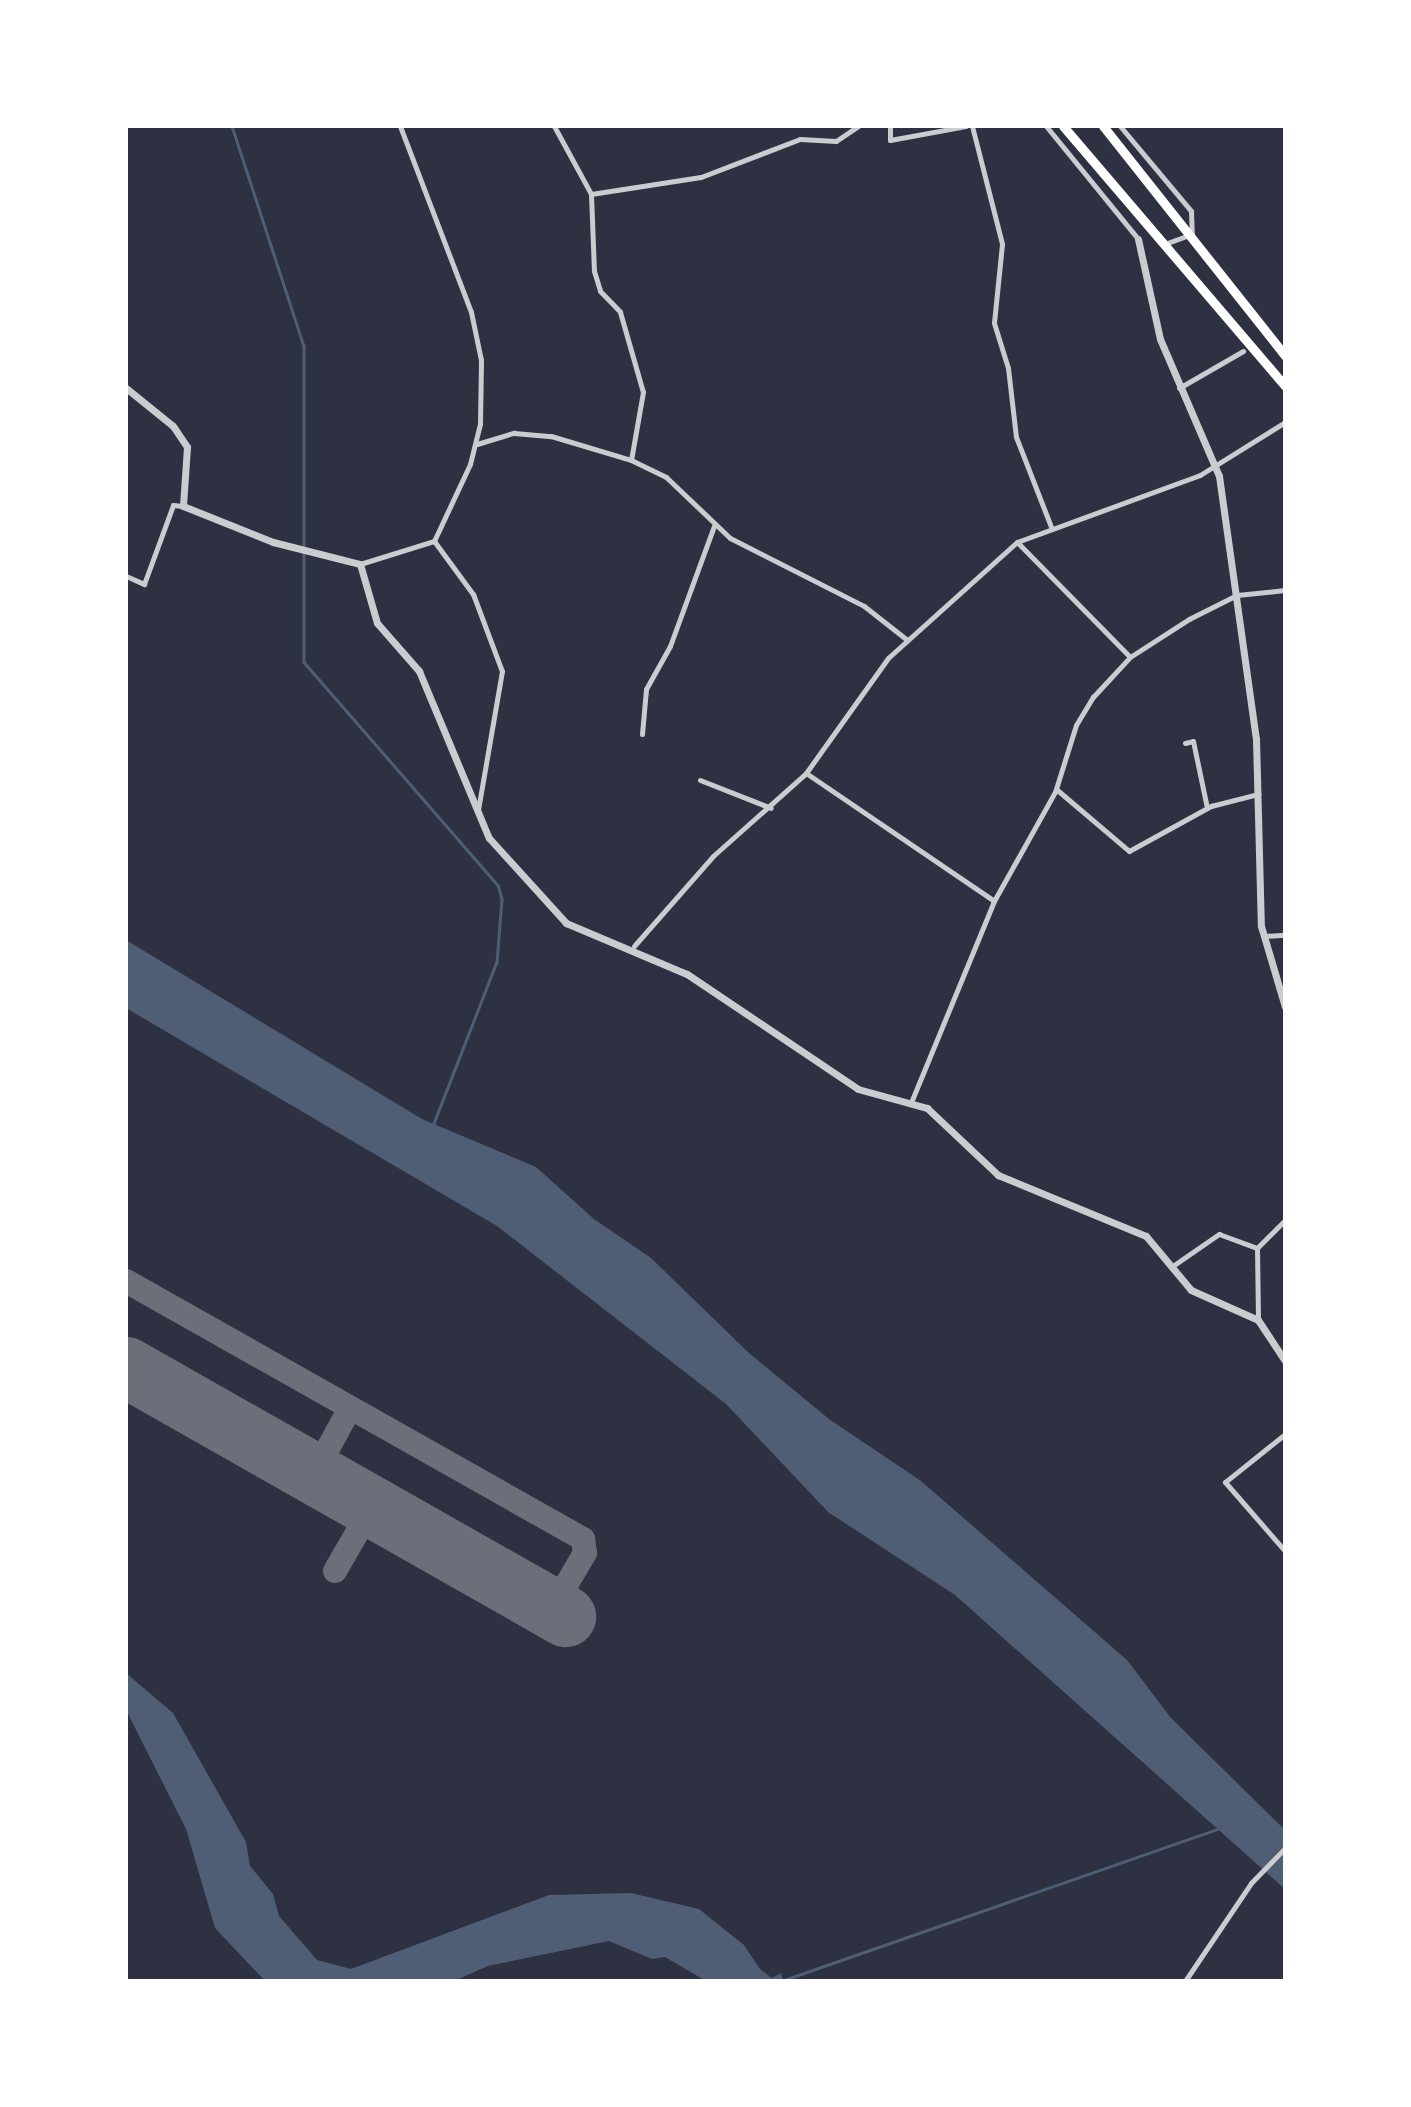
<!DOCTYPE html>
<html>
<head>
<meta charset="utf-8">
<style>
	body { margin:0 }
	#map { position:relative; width:1411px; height:2107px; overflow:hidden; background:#2d3142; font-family:"IBM Plex Sans",sans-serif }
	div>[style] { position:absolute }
	.water>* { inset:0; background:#4f5d75 }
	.stream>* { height:2.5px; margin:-1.25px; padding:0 1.25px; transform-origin:1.25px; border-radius:1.25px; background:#4f5d75 }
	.taxiway>* { height:24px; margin:-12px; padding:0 12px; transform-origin:12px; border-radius:12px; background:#6c6f7a }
	.runway>* { height:61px; margin:-30.5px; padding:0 30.5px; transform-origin:30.5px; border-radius:30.5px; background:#6c6f7a }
	.minor>* { height:5px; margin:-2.5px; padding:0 2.5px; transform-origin:2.5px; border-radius:2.5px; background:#caccd0 }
	.tertiary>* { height:7px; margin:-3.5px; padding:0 3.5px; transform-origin:3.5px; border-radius:3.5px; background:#caccd0 }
	.trunk>* { height:9px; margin:-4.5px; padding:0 4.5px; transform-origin:4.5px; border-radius:4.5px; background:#fff }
	span { translate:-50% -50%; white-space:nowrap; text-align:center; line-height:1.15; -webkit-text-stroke:5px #fff; paint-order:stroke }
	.frame { position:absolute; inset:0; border:128px solid #fff; pointer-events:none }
</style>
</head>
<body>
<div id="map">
	<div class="water">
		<i style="clip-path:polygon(126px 940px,422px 1119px,536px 1167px,594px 1219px,651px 1258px,749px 1353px,829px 1419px,921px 1481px,1127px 1660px,1171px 1718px,1285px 1830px,1285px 1889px,955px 1595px,828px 1512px,726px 1404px,497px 1226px,126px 1008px)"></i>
		<i style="clip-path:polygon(126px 1673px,173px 1713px,246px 1842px,250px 1866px,273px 1894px,279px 1916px,317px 1960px,351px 1969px,549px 1895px,631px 1893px,699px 1909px,744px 1945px,760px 1969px,772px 1978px,781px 1973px,783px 1981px,706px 1981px,665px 1957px,652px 1959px,609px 1941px,488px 1966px,454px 1981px,265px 1981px,215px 1928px,186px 1829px,126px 1710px)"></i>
	</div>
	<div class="stream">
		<i style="left:232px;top:126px;width:231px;rotate:71.9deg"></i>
		<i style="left:304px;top:346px;width:316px;rotate:90deg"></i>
		<i style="left:304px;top:662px;width:296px;rotate:49deg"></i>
		<i style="left:498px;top:885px;width:15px;rotate:74deg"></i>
		<i style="left:502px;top:899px;width:63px;rotate:94.5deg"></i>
		<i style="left:497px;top:962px;width:176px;rotate:111.3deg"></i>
		<i style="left:781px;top:1981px;width:465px;rotate:-19.2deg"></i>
	</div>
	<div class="taxiway">
		<i style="left:126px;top:1281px;width:525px;rotate:29.45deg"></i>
		<i style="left:583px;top:1539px;width:14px;rotate:82deg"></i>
		<i style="left:585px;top:1553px;width:65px;rotate:120.5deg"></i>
		<i style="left:314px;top:1474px;width:75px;rotate:-61.4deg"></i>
		<i style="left:335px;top:1571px;width:74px;rotate:-60deg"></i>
	</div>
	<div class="runway">
		<i style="left:126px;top:1367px;width:505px;rotate:29.56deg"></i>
	</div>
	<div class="minor">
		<i style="left:554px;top:126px;width:77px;rotate:61.4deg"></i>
		<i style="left:591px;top:194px;width:77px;rotate:87.8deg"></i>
		<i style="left:594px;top:271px;width:21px;rotate:73deg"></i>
		<i style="left:600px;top:291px;width:29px;rotate:46deg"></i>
		<i style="left:620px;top:312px;width:83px;rotate:74deg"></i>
		<i style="left:643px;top:392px;width:69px;rotate:100deg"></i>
		<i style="left:890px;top:126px;width:14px;rotate:90deg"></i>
		<i style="left:890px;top:140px;width:77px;rotate:-10.4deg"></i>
		<i style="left:972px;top:126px;width:122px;rotate:75.7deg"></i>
		<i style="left:1002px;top:244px;width:79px;rotate:95.8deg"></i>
		<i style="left:994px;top:323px;width:47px;rotate:72.7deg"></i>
		<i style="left:1008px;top:368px;width:69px;rotate:83.4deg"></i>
		<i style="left:1016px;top:437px;width:97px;rotate:68.7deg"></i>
		<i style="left:1046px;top:126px;width:146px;rotate:50.8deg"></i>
		<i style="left:1120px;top:126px;width:111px;rotate:50.1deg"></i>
		<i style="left:1191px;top:211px;width:23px;rotate:88deg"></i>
		<i style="left:1192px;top:234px;width:30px;rotate:160deg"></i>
		<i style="left:591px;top:194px;width:111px;rotate:-8.8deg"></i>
		<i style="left:701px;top:177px;width:106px;rotate:-21deg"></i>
		<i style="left:800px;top:139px;width:36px;rotate:3deg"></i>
		<i style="left:836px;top:141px;width:27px;rotate:-34deg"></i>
		<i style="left:1179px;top:388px;width:74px;rotate:-30deg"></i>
		<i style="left:477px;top:444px;width:39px;rotate:-17deg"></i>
		<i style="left:514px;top:433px;width:37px;rotate:5deg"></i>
		<i style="left:551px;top:436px;width:84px;rotate:16.7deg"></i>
		<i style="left:631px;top:460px;width:39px;rotate:26deg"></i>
		<i style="left:666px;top:477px;width:88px;rotate:43.6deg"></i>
		<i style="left:730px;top:538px;width:150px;rotate:26.9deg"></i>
		<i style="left:864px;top:606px;width:53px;rotate:38.2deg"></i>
		<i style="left:434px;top:541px;width:66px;rotate:53.7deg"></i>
		<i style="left:473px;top:594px;width:82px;rotate:69.4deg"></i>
		<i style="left:502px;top:671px;width:141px;rotate:99.8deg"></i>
		<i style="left:1017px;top:542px;width:161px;rotate:45.5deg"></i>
		<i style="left:360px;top:564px;width:77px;rotate:-17.3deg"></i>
		<i style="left:434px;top:541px;width:85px;rotate:-64.9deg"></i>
		<i style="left:470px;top:464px;width:41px;rotate:-76deg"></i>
		<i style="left:480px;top:424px;width:64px;rotate:-89.1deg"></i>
		<i style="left:481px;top:360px;width:49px;rotate:-101.8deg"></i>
		<i style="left:471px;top:312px;width:199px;rotate:-110.9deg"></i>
		<i style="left:126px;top:576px;width:20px;rotate:24deg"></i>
		<i style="left:144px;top:584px;width:84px;rotate:-69.8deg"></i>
		<i style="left:173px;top:505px;width:10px;rotate:6deg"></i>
		<i style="left:642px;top:734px;width:45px;rotate:-84.9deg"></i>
		<i style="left:646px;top:689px;width:49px;rotate:-60.8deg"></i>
		<i style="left:670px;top:646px;width:128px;rotate:-69.9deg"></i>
		<i style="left:1185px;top:743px;width:8px;rotate:-14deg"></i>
		<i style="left:1193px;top:741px;width:68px;rotate:78.2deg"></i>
		<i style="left:806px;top:773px;width:227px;rotate:34.2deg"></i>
		<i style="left:700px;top:780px;width:76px;rotate:21.5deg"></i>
		<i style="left:1056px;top:789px;width:96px;rotate:40.3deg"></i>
		<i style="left:1129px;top:851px;width:94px;rotate:-28.8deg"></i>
		<i style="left:1211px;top:806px;width:49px;rotate:-14.3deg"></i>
		<i style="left:1263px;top:936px;width:22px;rotate:-3deg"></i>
		<i style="left:634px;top:946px;width:120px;rotate:-48.7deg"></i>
		<i style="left:713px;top:856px;width:125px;rotate:-41.7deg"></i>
		<i style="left:806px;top:773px;width:141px;rotate:-54.5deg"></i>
		<i style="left:888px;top:658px;width:173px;rotate:-42deg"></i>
		<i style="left:1017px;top:542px;width:195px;rotate:-20.1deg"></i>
		<i style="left:1200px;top:475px;width:100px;rotate:-31.9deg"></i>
		<i style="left:912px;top:1100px;width:215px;rotate:-67.6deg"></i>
		<i style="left:994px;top:901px;width:125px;rotate:-60.8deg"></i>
		<i style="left:1055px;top:792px;width:70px;rotate:-72.6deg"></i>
		<i style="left:1076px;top:725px;width:33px;rotate:-59deg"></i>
		<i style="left:1093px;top:697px;width:54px;rotate:-47.2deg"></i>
		<i style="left:1130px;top:657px;width:70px;rotate:-32.8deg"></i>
		<i style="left:1189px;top:619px;width:54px;rotate:-26.6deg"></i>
		<i style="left:1237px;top:595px;width:48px;rotate:-5.9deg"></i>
		<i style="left:1257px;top:1248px;width:72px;rotate:89.2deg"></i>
		<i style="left:1257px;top:1248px;width:40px;rotate:-45deg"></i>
		<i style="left:1174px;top:1265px;width:55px;rotate:-34.6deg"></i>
		<i style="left:1219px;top:1234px;width:40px;rotate:20.2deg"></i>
		<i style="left:1285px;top:1434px;width:77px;rotate:141.3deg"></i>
		<i style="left:1225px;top:1482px;width:91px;rotate:49deg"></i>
		<i style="left:1185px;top:1981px;width:118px;rotate:-56deg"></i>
		<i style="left:1251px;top:1883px;width:49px;rotate:-45.8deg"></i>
	</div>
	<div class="tertiary">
		<i style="left:1138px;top:239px;width:102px;rotate:77.6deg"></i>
		<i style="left:1160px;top:339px;width:149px;rotate:66.7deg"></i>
		<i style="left:1219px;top:476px;width:266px;rotate:82deg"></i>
		<i style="left:1256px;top:739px;width:187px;rotate:88.5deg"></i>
		<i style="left:1261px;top:926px;width:84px;rotate:73.5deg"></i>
		<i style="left:126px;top:388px;width:60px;rotate:39deg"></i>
		<i style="left:173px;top:426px;width:25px;rotate:56deg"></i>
		<i style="left:187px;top:447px;width:59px;rotate:93.9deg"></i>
		<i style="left:183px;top:506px;width:97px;rotate:21.8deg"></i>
		<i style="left:273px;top:542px;width:90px;rotate:14.2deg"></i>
		<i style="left:360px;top:564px;width:61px;rotate:73.9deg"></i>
		<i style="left:377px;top:623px;width:64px;rotate:48.8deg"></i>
		<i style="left:419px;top:671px;width:181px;rotate:67.3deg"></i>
		<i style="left:489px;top:838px;width:115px;rotate:47.8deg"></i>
		<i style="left:566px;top:923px;width:131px;rotate:22.9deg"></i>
		<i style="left:687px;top:974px;width:206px;rotate:33.9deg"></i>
		<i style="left:858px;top:1089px;width:72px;rotate:15.4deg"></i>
		<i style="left:927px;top:1108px;width:98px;rotate:43.3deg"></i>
		<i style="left:998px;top:1175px;width:160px;rotate:22.4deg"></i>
		<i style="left:1146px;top:1236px;width:70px;rotate:50.2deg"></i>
		<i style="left:1191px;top:1290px;width:73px;rotate:24.1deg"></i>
		<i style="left:1258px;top:1320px;width:49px;rotate:56.6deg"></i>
	</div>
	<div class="trunk">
		<i style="left:1063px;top:126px;width:342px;rotate:49.5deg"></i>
		<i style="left:1103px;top:126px;width:293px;rotate:51.6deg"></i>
	</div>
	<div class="frame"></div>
</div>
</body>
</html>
